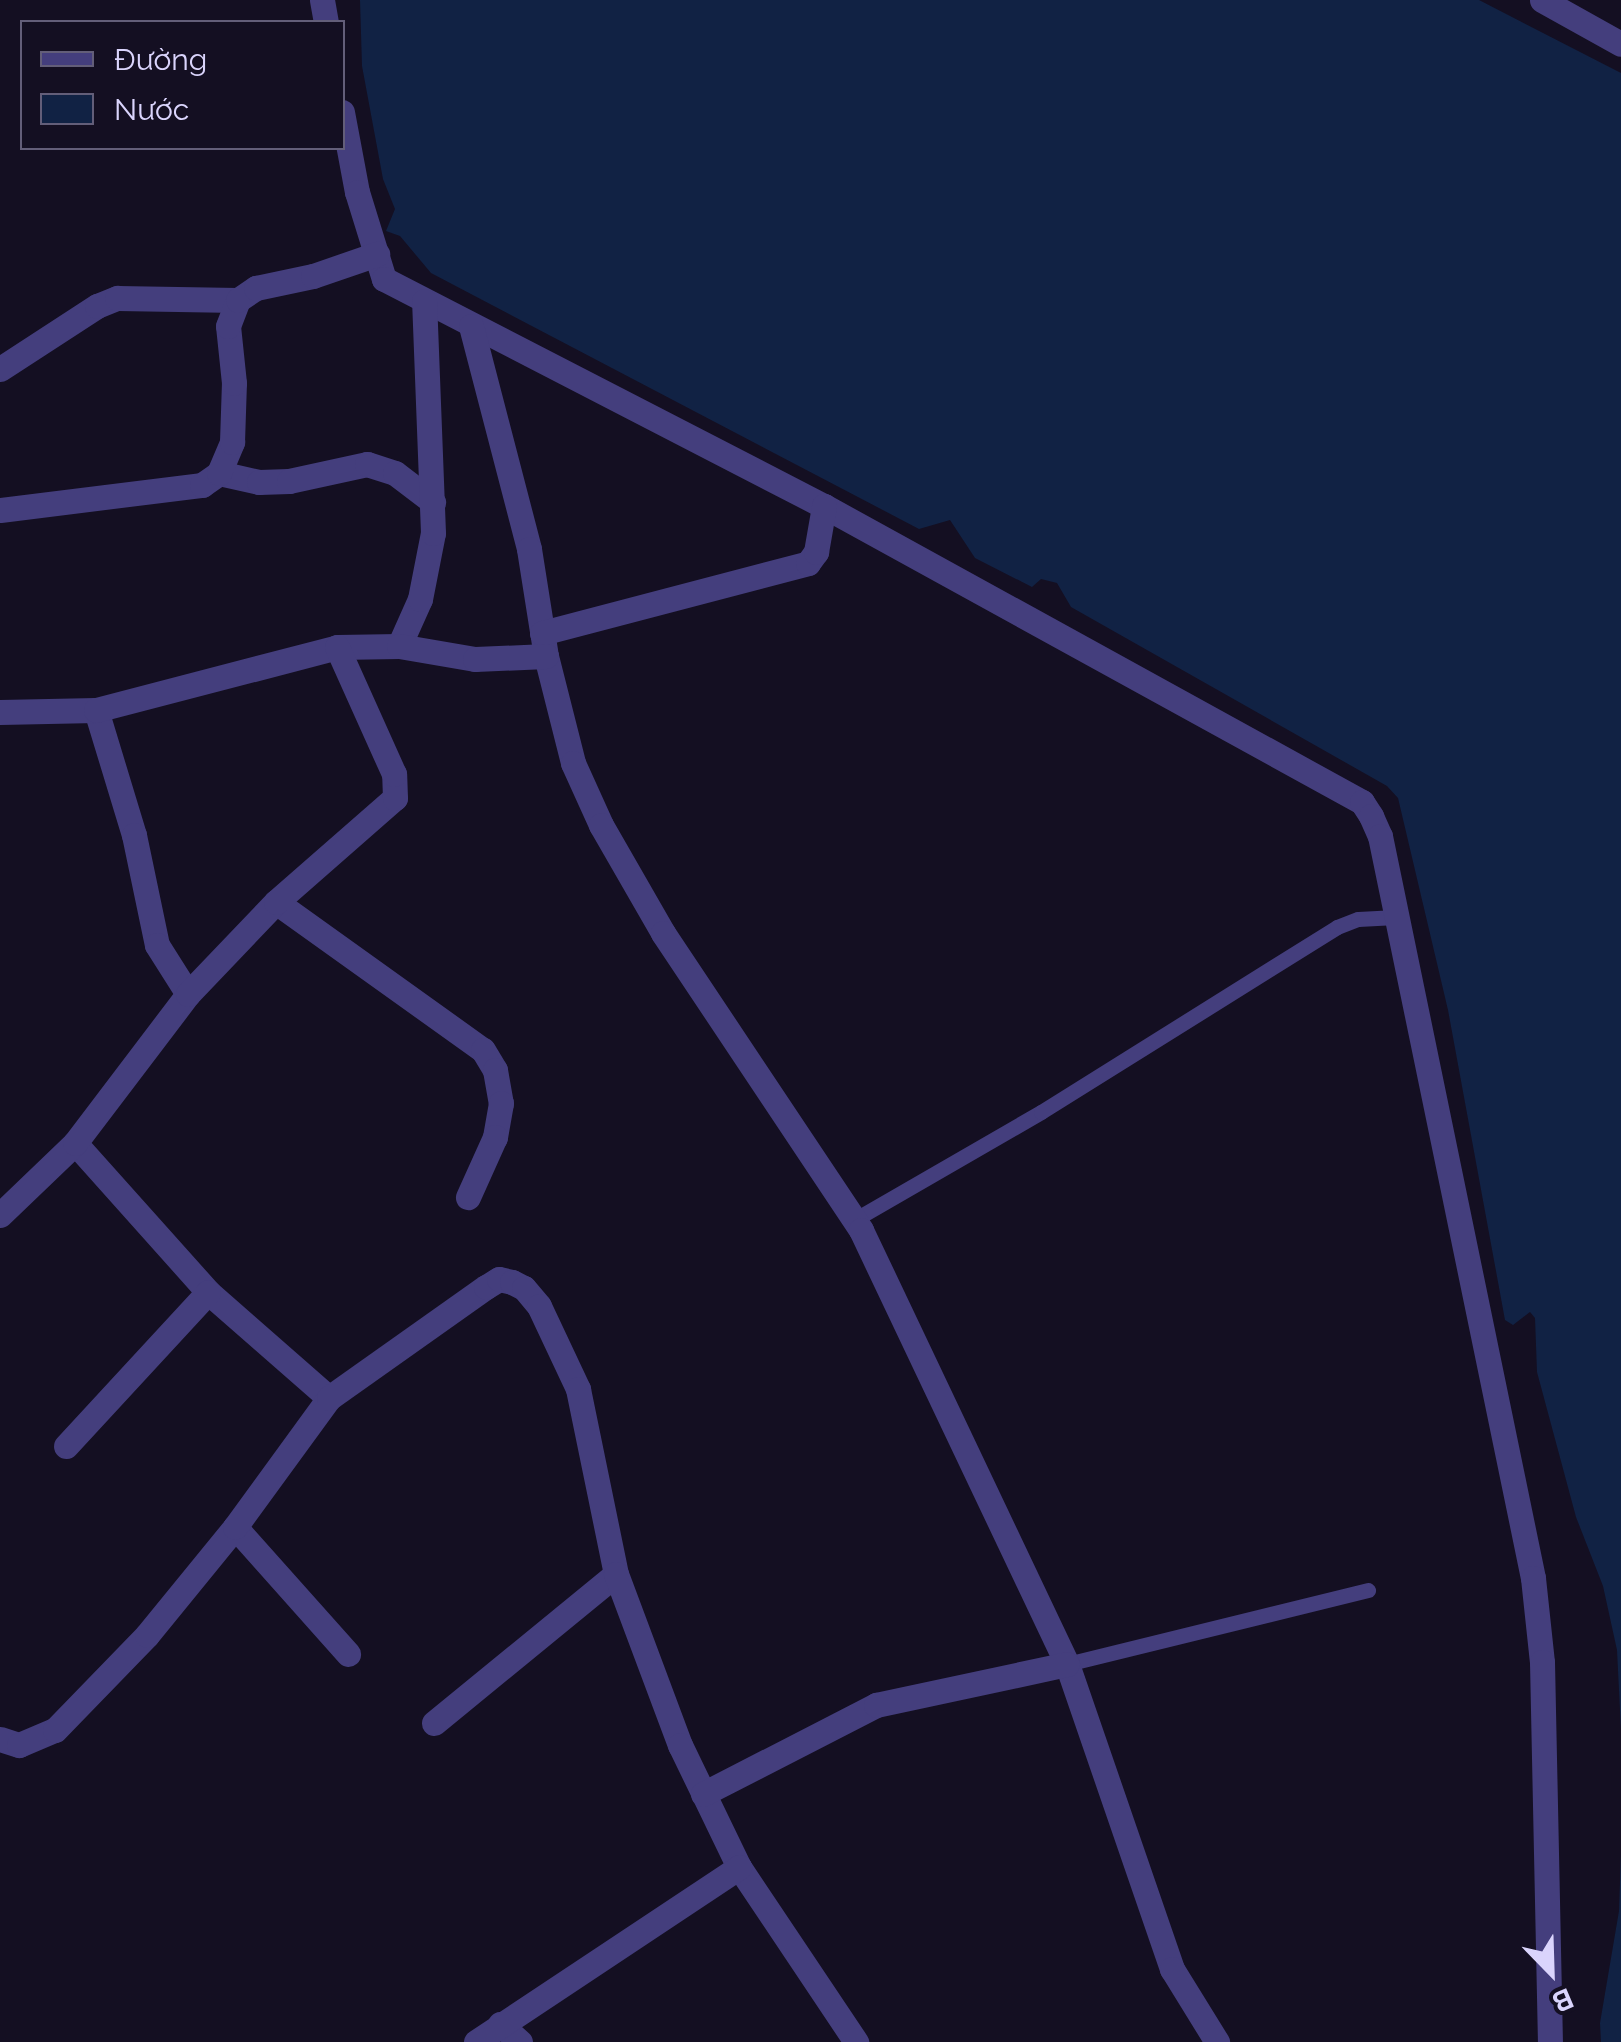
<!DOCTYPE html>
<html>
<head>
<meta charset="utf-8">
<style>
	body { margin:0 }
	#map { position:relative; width:1621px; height:2042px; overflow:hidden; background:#140f22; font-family:Raleway,sans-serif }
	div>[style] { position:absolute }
	.water>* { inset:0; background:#124 }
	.service>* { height:15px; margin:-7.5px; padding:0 7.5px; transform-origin:7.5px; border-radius:7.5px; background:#443e7d }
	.minor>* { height:25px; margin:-12.5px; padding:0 12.5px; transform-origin:12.5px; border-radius:12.5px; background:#443e7d }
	span { translate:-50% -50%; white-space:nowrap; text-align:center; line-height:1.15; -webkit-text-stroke:10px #140f22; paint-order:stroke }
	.legend { position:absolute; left:20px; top:20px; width:325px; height:130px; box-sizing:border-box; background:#140f22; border:2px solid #635e79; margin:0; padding:12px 18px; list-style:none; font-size:30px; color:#dad4fc }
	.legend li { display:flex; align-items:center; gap:20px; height:50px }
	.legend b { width:50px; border:2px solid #635e79 }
	.north { position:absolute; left:1501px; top:1922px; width:100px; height:100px; -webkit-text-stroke:8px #140f22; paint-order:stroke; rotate:157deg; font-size:28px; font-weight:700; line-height:40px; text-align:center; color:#dad4fc }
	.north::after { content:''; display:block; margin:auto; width:35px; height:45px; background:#dad4fc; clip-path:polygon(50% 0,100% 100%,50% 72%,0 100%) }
</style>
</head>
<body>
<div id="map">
	<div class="water">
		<i style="clip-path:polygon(360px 0,1479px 0,1621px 73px,1621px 1730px,1617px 1650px,1603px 1586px,1576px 1517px,1537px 1372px,1535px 1318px,1530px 1312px,1513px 1325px,1505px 1320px,1448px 1010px,1398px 798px,1387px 786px,1071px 607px,1057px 583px,1041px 579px,1032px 587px,975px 558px,950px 520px,919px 529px,431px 273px,400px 236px,386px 231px,395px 209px,383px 179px,362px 66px)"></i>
		<i style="clip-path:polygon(1621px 1853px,1621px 2042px,1601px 2042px,1600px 2023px,1619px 1911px)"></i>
	</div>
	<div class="service">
		<i style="left:854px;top:1220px;width:216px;rotate:-30deg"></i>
		<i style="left:1041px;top:1112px;width:349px;rotate:-32deg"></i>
		<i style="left:1337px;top:927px;width:22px;rotate:-21deg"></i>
		<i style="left:1358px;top:919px;width:38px;rotate:-3deg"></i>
		<i style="left:1067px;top:1664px;width:310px;rotate:-13.8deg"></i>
	</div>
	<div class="minor">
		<i style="left:322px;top:0;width:22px;rotate:80deg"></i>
		<i style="left:1542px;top:0;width:90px;rotate:29.1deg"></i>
		<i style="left:342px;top:112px;width:81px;rotate:79.4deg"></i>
		<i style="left:357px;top:192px;width:91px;rotate:72.8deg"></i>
		<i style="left:384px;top:279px;width:495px;rotate:27.3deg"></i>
		<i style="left:824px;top:506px;width:614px;rotate:28.82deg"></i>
		<i style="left:1362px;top:802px;width:17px;rotate:57deg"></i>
		<i style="left:1371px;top:816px;width:22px;rotate:66deg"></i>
		<i style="left:1380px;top:836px;width:758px;rotate:78.35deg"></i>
		<i style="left:1533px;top:1578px;width:84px;rotate:83.9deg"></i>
		<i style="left:1542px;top:1662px;width:380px;rotate:88.8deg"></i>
		<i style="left:471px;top:326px;width:230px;rotate:75.4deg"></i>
		<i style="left:529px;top:549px;width:108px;rotate:81deg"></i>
		<i style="left:546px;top:656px;width:110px;rotate:75.8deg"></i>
		<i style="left:573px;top:763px;width:68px;rotate:65.7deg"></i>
		<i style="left:601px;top:825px;width:125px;rotate:60.1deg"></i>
		<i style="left:663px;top:933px;width:357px;rotate:56.3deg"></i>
		<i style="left:861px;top:1230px;width:480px;rotate:64.6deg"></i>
		<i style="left:1067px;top:1664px;width:323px;rotate:71deg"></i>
		<i style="left:1172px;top:1969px;width:86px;rotate:58.3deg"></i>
		<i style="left:0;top:369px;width:116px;rotate:-33deg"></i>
		<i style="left:97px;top:306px;width:22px;rotate:-22deg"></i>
		<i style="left:117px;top:298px;width:121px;rotate:0.9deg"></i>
		<i style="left:219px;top:473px;width:41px;rotate:12.7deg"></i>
		<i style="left:259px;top:482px;width:30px;rotate:-2deg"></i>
		<i style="left:289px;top:481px;width:80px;rotate:-12.3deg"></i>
		<i style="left:367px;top:464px;width:29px;rotate:18deg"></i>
		<i style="left:395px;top:473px;width:48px;rotate:37.3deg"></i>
		<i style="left:0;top:510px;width:204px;rotate:-7.1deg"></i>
		<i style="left:202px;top:485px;width:21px;rotate:-35deg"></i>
		<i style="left:219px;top:473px;width:34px;rotate:-67deg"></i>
		<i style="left:232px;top:442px;width:59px;rotate:-88.1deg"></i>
		<i style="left:234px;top:383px;width:57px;rotate:-96deg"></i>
		<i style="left:228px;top:326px;width:28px;rotate:-69deg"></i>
		<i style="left:238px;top:300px;width:22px;rotate:-34deg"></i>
		<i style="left:256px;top:288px;width:58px;rotate:-11.9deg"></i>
		<i style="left:313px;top:276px;width:68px;rotate:-19deg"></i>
		<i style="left:542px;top:633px;width:275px;rotate:-14.7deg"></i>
		<i style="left:808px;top:563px;width:14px;rotate:-54deg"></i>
		<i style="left:816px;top:552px;width:47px;rotate:-80.1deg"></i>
		<i style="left:399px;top:646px;width:51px;rotate:-65.9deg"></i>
		<i style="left:420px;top:599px;width:67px;rotate:-78.9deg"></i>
		<i style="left:433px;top:533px;width:232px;rotate:-92.2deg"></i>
		<i style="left:96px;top:710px;width:131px;rotate:73.1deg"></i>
		<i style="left:134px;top:835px;width:112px;rotate:78.2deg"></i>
		<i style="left:157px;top:945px;width:58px;rotate:57.7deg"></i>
		<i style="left:0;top:712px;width:96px;rotate:-1.2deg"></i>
		<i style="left:96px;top:710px;width:249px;rotate:-14.6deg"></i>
		<i style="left:337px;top:647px;width:62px;rotate:-0.9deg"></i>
		<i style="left:399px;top:646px;width:77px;rotate:9.7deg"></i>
		<i style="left:475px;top:659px;width:71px;rotate:-2.4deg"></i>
		<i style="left:276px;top:902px;width:254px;rotate:35.6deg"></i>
		<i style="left:483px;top:1050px;width:23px;rotate:59deg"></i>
		<i style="left:495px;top:1070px;width:34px;rotate:80deg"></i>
		<i style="left:501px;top:1103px;width:35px;rotate:100deg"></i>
		<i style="left:495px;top:1137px;width:66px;rotate:114.2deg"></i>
		<i style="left:75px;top:1143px;width:200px;rotate:48.2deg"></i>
		<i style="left:208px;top:1292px;width:161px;rotate:41.2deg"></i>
		<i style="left:0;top:1215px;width:104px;rotate:-43.8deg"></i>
		<i style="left:75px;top:1143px;width:187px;rotate:-52.8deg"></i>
		<i style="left:188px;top:994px;width:127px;rotate:-46.3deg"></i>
		<i style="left:276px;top:902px;width:158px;rotate:-41.2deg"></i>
		<i style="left:395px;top:798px;width:24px;rotate:-92deg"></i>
		<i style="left:394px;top:774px;width:139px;rotate:-114.2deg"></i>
		<i style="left:66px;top:1446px;width:209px;rotate:-47.3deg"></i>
		<i style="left:235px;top:1527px;width:170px;rotate:48.3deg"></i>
		<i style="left:434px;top:1723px;width:235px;rotate:-39.3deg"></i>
		<i style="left:0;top:1739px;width:20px;rotate:18deg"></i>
		<i style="left:19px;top:1745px;width:39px;rotate:-23deg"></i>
		<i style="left:55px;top:1730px;width:132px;rotate:-45.9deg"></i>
		<i style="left:147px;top:1635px;width:139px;rotate:-50.8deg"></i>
		<i style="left:235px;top:1527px;width:160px;rotate:-53.9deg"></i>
		<i style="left:329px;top:1398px;width:192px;rotate:-35.3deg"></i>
		<i style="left:486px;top:1287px;width:15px;rotate:-32deg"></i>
		<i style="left:499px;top:1279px;width:13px;rotate:13deg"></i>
		<i style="left:512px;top:1282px;width:13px;rotate:27deg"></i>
		<i style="left:524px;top:1288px;width:23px;rotate:50deg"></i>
		<i style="left:539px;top:1306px;width:92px;rotate:64.8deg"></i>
		<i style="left:578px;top:1389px;width:189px;rotate:78.4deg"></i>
		<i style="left:616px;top:1574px;width:183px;rotate:69.5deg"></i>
		<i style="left:680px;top:1745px;width:136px;rotate:64.2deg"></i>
		<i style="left:739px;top:1867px;width:211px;rotate:56.2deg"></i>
		<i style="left:703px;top:1794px;width:195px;rotate:-27.2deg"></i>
		<i style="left:876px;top:1705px;width:195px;rotate:-12.1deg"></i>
		<i style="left:500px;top:2024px;width:27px;rotate:42deg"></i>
		<i style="left:476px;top:2042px;width:316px;rotate:-33.6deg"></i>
	</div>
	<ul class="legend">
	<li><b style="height:12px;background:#443e7d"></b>Đường</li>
	<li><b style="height:28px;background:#124"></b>Nước</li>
	</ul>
	<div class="north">B</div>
</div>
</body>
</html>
